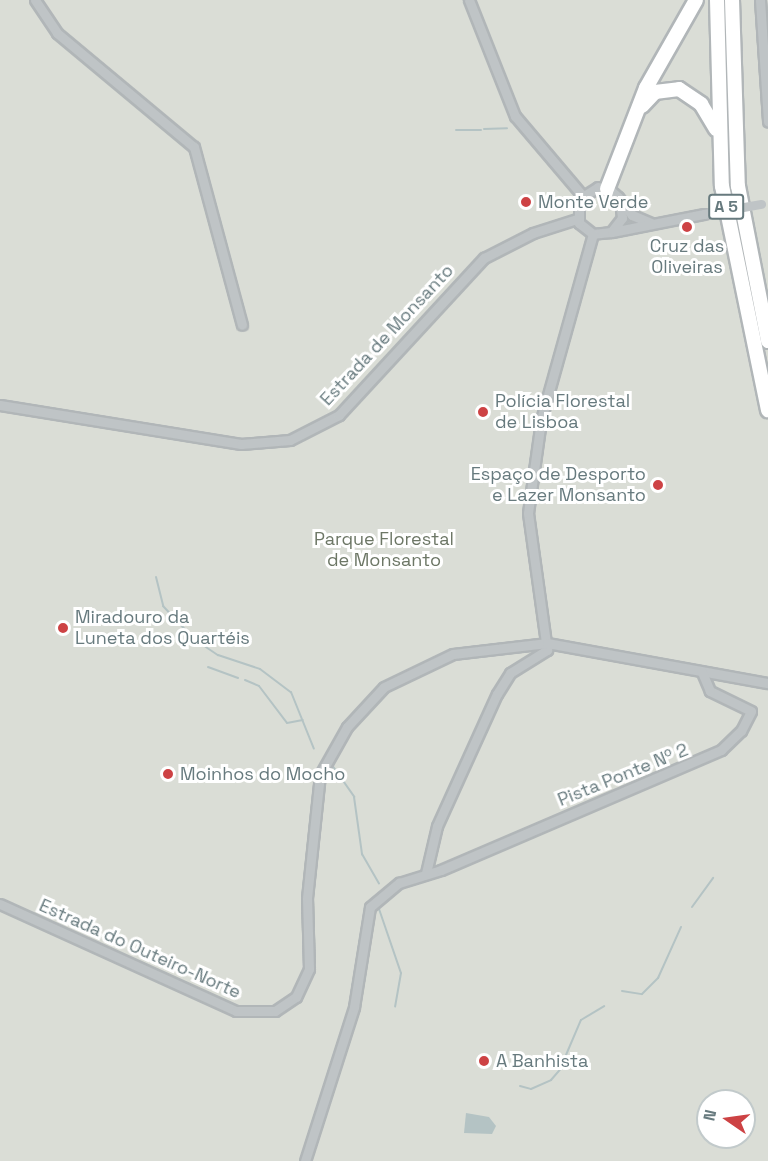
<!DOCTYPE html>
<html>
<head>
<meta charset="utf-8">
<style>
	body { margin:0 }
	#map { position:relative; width:768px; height:1161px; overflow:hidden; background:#f9f8f7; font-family:"Space Grotesk",sans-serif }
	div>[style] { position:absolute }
	.green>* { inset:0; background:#daddd6 }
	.water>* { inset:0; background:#b4c3c4 }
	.stream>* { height:2px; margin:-1px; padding:0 1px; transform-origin:1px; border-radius:1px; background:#b4c3c4 }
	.roads { filter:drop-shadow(2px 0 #b1b6b8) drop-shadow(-2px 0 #b1b6b8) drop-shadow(0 2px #b1b6b8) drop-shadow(0 -2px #b1b6b8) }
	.minor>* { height:9px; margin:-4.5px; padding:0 4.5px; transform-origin:4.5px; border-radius:4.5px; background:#bfc4c6 }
	.highway>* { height:14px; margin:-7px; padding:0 7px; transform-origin:7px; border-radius:7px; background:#fff }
	.minor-bridge>* { height:9px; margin:-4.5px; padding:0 4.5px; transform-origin:4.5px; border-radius:4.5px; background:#bfc4c6 }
	.dots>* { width:16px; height:16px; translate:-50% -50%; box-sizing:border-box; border:3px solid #fff; border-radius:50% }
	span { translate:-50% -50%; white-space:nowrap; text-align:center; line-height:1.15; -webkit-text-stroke:6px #fff; paint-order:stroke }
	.shield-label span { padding:2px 4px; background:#fff; border:2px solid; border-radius:4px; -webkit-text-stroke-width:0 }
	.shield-label { font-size:16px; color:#677a7e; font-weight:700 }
	.poi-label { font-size:18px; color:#677a7e }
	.left { translate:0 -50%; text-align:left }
	.right { translate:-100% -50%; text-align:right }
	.street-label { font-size:18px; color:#677a7e }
	.park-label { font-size:18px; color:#6d7766 }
	.north { position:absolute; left:696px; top:1089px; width:60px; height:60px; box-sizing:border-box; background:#fff; border:2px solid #c2cacb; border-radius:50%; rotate:283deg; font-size:16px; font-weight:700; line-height:24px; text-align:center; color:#677a7e }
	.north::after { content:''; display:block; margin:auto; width:21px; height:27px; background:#cd4244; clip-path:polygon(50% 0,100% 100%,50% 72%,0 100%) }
</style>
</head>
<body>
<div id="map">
	<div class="green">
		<i style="clip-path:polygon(evenodd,0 0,768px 0,768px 1161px,0 1161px,0 0,708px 1101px,744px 1101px,744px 1137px,708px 1137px,708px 1101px)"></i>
	</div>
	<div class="water">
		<i style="clip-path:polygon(466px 1113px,489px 1117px,496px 1126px,492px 1134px,464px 1133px)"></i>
	</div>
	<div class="stream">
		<i style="left:484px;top:129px;width:23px;rotate:-2deg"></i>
		<i style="left:456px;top:130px;width:25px"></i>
		<i style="left:156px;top:577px;width:30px;rotate:76deg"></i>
		<i style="left:163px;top:606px;width:45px;rotate:46.8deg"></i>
		<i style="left:194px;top:639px;width:29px;rotate:34deg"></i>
		<i style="left:218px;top:655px;width:44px;rotate:18.4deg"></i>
		<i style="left:260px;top:669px;width:39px;rotate:37deg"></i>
		<i style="left:291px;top:692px;width:61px;rotate:68deg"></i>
		<i style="left:208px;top:667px;width:32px;rotate:20deg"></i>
		<i style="left:245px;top:680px;width:15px;rotate:23deg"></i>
		<i style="left:259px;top:686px;width:46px;rotate:52.9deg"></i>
		<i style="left:287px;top:723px;width:16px;rotate:-11deg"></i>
		<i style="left:332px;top:765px;width:39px;rotate:55deg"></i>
		<i style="left:354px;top:797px;width:58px;rotate:82deg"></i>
		<i style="left:362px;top:854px;width:34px;rotate:60deg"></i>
		<i style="left:378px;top:906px;width:71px;rotate:71.1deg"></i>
		<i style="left:401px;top:973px;width:34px;rotate:100deg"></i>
		<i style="left:692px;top:907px;width:36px;rotate:-54deg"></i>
		<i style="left:622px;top:991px;width:20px;rotate:9deg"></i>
		<i style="left:642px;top:994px;width:23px;rotate:-45deg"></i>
		<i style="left:658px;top:978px;width:56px;rotate:-65.7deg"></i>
		<i style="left:566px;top:1055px;width:38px;rotate:-67deg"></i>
		<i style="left:581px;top:1020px;width:27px;rotate:-31deg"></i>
		<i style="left:520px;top:1086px;width:11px;rotate:15deg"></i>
		<i style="left:531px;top:1089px;width:22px;rotate:-24deg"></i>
		<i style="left:551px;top:1080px;width:20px;rotate:-49deg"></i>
	</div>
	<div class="roads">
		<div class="minor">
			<i style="left:35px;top:0;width:40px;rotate:56deg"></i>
			<i style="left:57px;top:33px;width:178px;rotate:39.8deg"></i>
			<i style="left:194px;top:147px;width:184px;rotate:74.9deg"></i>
			<i style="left:469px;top:0;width:125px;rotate:68.4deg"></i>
			<i style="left:515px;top:116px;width:104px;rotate:49.7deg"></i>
			<i style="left:760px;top:0;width:122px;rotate:86.2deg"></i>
			<i style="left:620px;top:201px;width:17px;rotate:83deg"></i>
			<i style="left:622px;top:218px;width:18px;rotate:128deg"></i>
			<i style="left:611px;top:232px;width:18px;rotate:174deg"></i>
			<i style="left:593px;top:234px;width:18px;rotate:-142deg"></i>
			<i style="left:579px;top:223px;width:24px;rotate:-90deg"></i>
			<i style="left:579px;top:199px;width:22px;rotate:-32deg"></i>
			<i style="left:598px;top:187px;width:14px;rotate:17deg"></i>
			<i style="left:611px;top:191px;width:9px;rotate:41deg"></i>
			<i style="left:618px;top:197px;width:23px;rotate:52deg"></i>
			<i style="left:632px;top:215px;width:21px;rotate:23deg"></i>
			<i style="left:612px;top:232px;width:94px;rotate:-11.1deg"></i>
			<i style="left:0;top:405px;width:244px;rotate:9.2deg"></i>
			<i style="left:241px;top:444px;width:49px;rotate:-4.7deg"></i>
			<i style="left:290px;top:440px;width:55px;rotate:-27deg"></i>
			<i style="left:339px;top:415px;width:214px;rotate:-47.3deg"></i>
			<i style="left:484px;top:258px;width:55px;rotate:-27deg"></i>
			<i style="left:533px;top:233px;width:46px;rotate:-17.7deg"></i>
			<i style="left:426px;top:873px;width:48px;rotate:-76.8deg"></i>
			<i style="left:437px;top:826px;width:145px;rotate:-65.6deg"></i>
			<i style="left:497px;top:694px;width:25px;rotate:-58deg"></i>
			<i style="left:510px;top:673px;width:44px;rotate:-31.9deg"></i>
			<i style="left:547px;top:650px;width:138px;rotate:-97.9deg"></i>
			<i style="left:528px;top:513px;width:94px;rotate:-82deg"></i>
			<i style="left:541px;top:420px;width:193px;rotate:-74.4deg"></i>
			<i style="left:0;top:904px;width:259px;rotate:24.4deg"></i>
			<i style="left:236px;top:1011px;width:39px"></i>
			<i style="left:275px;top:1011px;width:25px;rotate:-34deg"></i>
			<i style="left:296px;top:997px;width:31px;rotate:-65deg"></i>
			<i style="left:309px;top:969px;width:71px;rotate:-91.6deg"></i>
			<i style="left:307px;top:898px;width:124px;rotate:-84deg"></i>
			<i style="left:320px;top:775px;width:55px;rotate:-60.6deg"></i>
			<i style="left:347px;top:727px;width:54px;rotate:-47.2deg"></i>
			<i style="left:384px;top:687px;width:76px;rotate:-25.6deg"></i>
			<i style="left:453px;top:654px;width:95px;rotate:-6.7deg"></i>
			<i style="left:547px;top:643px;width:225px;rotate:10.3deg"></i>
			<i style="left:305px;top:1161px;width:162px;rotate:-72.3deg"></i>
			<i style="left:354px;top:1007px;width:101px;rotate:-80.9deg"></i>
			<i style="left:370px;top:907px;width:38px;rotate:-40deg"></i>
			<i style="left:399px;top:883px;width:44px;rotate:-17.2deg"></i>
			<i style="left:441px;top:870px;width:305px;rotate:-23.2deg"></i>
			<i style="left:721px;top:750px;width:28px;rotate:-44deg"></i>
			<i style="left:741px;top:731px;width:22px;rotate:-63deg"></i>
			<i style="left:751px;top:711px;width:46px;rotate:-154deg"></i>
			<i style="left:710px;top:691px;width:21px;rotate:-113deg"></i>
		</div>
		<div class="highway">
			<i style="left:717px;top:0;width:186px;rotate:88.5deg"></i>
			<i style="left:722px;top:186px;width:229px;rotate:78.4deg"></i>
			<i style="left:732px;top:0;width:186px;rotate:88.2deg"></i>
			<i style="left:738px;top:186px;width:158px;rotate:79deg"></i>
			<i style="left:642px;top:106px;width:19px;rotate:-47deg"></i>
			<i style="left:655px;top:92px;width:24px;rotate:-7deg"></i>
			<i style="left:679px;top:89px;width:27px;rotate:34deg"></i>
			<i style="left:701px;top:104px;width:29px;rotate:59deg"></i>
			<i style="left:607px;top:189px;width:108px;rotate:-68.9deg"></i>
			<i style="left:646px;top:88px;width:101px;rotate:-60.4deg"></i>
		</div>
	</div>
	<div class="minor-bridge">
		<i style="left:704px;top:214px;width:58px;rotate:-10deg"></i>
	</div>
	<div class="dots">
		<i style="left:526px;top:202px;background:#cd4244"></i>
		<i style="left:687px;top:227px;background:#cd4244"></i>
		<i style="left:483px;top:412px;background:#cd4244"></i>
		<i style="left:658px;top:485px;background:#cd4244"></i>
		<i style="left:63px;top:628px;background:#cd4244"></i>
		<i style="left:168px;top:774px;background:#cd4244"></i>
		<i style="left:484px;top:1061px;background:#cd4244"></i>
	</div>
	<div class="shield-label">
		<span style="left:726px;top:207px">A 5</span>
	</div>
	<div class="poi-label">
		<span class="left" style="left:538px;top:202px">Monte Verde</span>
		<span style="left:687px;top:257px">Cruz das<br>Oliveiras</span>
		<span class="left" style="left:495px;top:412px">Polícia Florestal<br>de Lisboa</span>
		<span class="right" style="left:646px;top:485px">Espaço de Desporto<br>e Lazer Monsanto</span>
		<span class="left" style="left:75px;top:628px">Miradouro da<br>Luneta dos Quartéis</span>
		<span class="left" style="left:180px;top:774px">Moinhos do Mocho</span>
		<span class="left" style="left:496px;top:1061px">A Banhista</span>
	</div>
	<div class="street-label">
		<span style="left:387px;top:335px;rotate:-47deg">Estrada de Monsanto</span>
		<span style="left:623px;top:775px;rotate:-22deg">Pista Ponte Nº 2</span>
		<span style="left:140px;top:949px;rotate:24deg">Estrada do Outeiro-Norte</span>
	</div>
	<div class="park-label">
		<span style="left:384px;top:550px">Parque Florestal<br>de Monsanto</span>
	</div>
	<div class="north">N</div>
</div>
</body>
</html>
